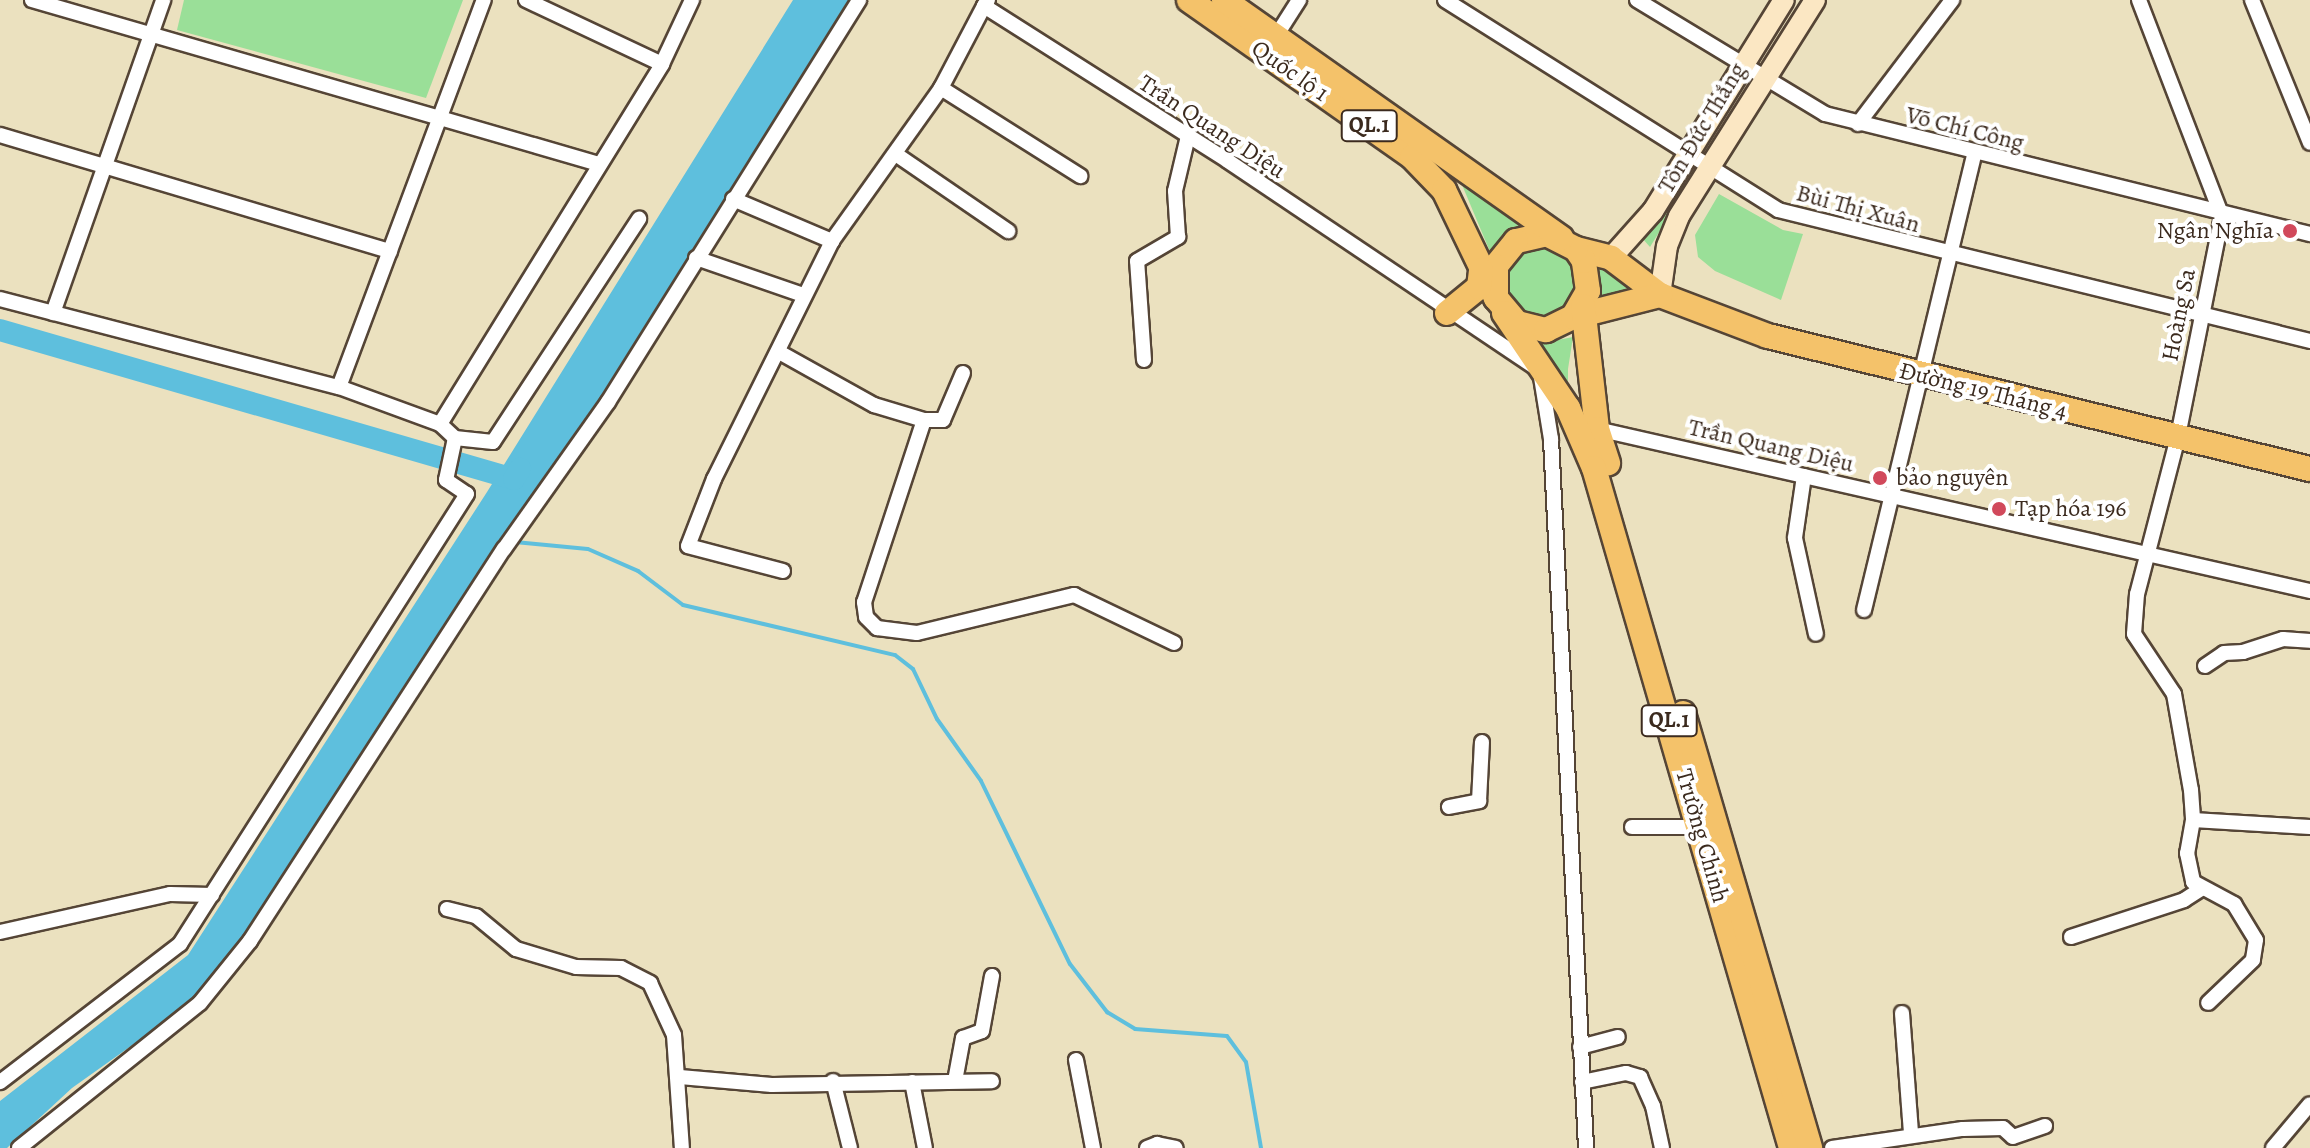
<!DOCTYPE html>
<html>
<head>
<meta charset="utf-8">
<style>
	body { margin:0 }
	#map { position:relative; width:2310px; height:1148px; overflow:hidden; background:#ebe1bf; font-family:Alegreya,serif }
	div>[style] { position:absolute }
	.green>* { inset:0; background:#9adf98 }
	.round { border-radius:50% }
	.water>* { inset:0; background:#5ebfdd }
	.stream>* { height:4px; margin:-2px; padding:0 2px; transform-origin:2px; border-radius:2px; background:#5ebfdd }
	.river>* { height:22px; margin:-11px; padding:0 11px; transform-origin:11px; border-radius:11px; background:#5ebfdd }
	.roads { filter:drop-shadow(2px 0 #554536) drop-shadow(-2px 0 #554536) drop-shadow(0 2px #554536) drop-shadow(0 -2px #554536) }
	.minor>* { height:14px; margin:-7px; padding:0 7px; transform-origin:7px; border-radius:7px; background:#fff }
	.secondary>* { height:20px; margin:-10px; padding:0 10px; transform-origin:10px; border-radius:10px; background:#fbe7c3 }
	.primary>* { height:24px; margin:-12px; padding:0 12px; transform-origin:12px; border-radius:12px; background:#f4c26a }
	.trunk>* { height:24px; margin:-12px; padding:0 12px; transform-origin:12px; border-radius:12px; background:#f4c26a }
	.dots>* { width:22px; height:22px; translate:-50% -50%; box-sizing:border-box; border:4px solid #fff; border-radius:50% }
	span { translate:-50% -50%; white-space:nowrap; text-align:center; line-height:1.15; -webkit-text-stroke:8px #fff; paint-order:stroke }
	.shield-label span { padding:2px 6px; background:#fff; border:2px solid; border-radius:6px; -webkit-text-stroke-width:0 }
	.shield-label { font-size:22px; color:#3b2a1e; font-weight:700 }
	.street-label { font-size:24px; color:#3b2a1e }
	.poi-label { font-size:24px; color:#3b2a1e }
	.right { translate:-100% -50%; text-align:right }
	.left { translate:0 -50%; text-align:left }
</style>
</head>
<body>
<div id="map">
	<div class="green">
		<i style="clip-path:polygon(184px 0,463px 0,426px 98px,177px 30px)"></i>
		<i style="clip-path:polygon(1460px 180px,1524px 221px,1491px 254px)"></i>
		<i style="clip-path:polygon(1683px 183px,1688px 185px,1650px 247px,1642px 238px)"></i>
		<i style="clip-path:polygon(1719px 194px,1783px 230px,1803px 234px,1781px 300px,1715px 271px,1698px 257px,1695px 235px)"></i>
		<i class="round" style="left:1508px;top:248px;width:70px;height:70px"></i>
		<i style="clip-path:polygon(1599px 267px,1637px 289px,1598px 300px)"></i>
		<i style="clip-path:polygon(1573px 337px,1568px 369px,1568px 389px,1537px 344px)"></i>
	</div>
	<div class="water">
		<i style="clip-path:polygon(793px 0,852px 0,597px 407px,227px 963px,176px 1014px,72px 1088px,7px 1148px,0 1148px,0 1101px,188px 955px,487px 492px)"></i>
	</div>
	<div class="stream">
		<i style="left:515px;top:542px;width:73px;rotate:5.5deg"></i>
		<i style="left:588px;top:549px;width:55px;rotate:23.7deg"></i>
		<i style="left:638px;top:571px;width:56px;rotate:37.1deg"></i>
		<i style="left:683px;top:605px;width:218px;rotate:13.3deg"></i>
		<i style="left:895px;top:655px;width:23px;rotate:38deg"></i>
		<i style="left:913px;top:669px;width:55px;rotate:64.4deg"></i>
		<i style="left:937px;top:719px;width:76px;rotate:54.6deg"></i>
		<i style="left:981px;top:781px;width:203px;rotate:64.1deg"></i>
		<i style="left:1070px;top:964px;width:61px;rotate:52.4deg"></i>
		<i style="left:1107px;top:1012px;width:33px;rotate:31deg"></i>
		<i style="left:1135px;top:1029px;width:92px;rotate:4.4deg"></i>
		<i style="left:1227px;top:1036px;width:32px;rotate:54deg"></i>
		<i style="left:1246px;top:1062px;width:87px;rotate:80.1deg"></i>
	</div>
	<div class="river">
		<i style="left:0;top:330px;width:535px;rotate:16.17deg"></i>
		<i style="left:514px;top:479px;width:12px;rotate:-59deg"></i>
	</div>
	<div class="roads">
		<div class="minor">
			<i style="left:32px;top:0;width:590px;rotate:16.13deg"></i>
			<i style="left:526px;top:0;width:150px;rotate:25.2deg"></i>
			<i style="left:988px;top:0;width:7px;rotate:124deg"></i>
			<i style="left:984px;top:6px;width:289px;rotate:32.4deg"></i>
			<i style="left:1228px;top:161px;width:376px;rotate:33.9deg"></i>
			<i style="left:1540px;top:371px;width:69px;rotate:80.8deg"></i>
			<i style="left:1551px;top:439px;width:710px;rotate:87.17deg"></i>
			<i style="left:1445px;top:0;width:394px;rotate:32.2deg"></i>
			<i style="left:1778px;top:210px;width:548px;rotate:13.83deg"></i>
			<i style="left:1637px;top:0;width:220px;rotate:31.2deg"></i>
			<i style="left:1825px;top:114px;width:500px;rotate:13.9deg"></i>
			<i style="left:2139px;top:0;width:231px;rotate:69deg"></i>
			<i style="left:2222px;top:216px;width:225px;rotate:101.3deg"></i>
			<i style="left:2178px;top:437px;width:162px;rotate:104.6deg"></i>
			<i style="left:2137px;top:594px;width:40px;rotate:94.3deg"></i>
			<i style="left:2134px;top:634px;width:72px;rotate:56.3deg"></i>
			<i style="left:2174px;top:694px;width:97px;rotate:80deg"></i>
			<i style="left:2191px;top:790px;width:30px;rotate:86deg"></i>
			<i style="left:2193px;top:820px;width:34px;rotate:100deg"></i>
			<i style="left:2187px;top:853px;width:30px;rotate:78deg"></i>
			<i style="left:2193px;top:882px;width:47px;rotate:28.2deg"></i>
			<i style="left:2234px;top:904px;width:42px;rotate:58.6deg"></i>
			<i style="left:2256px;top:940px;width:20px;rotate:99deg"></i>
			<i style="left:2253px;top:960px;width:62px;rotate:136.3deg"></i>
			<i style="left:2252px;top:0;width:154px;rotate:67.9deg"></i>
			<i style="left:1276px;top:36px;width:43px;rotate:-57.4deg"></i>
			<i style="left:941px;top:88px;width:165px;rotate:32.3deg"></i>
			<i style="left:1858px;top:124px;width:156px;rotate:-52.8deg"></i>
			<i style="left:0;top:135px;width:407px;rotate:16.6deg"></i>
			<i style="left:897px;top:155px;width:135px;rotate:34.4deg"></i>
			<i style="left:733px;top:199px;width:108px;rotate:23deg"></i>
			<i style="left:696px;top:258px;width:113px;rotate:19.1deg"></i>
			<i style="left:0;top:299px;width:350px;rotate:14.6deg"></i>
			<i style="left:339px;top:387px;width:108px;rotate:20.1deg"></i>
			<i style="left:440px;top:424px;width:21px;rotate:43deg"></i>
			<i style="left:455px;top:438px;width:43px;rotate:102.1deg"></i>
			<i style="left:446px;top:480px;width:25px;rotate:34deg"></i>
			<i style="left:467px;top:494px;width:534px;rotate:122.53deg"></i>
			<i style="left:180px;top:944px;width:227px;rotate:142.5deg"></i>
			<i style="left:53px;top:313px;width:332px;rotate:-70.6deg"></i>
			<i style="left:779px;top:352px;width:109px;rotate:29.2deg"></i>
			<i style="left:874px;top:405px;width:52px;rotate:16.7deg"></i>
			<i style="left:924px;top:420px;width:19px"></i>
			<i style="left:943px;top:420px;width:51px;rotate:-66.9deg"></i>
			<i style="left:1144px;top:360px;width:99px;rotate:-94deg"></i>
			<i style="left:1137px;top:261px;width:48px;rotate:-30.3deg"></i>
			<i style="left:1178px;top:237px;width:46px;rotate:-93.7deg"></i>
			<i style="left:1175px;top:191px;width:57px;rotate:-76.7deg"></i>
			<i style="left:339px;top:387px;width:413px;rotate:-69.5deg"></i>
			<i style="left:924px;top:420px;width:192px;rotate:108.2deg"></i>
			<i style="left:864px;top:602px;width:15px;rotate:82deg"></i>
			<i style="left:866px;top:617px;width:16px;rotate:45deg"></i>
			<i style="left:877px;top:628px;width:40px;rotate:7.1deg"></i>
			<i style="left:917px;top:633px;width:162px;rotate:-13.6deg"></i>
			<i style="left:1074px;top:595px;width:111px;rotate:25.6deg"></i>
			<i style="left:440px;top:424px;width:423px;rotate:-58.3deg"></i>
			<i style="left:662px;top:64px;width:71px;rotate:-64.9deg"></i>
			<i style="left:1597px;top:429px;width:731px;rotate:12.8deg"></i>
			<i style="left:455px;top:438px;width:38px;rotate:6deg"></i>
			<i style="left:493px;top:442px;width:267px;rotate:-56.8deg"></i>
			<i style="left:1804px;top:476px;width:63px;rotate:98.3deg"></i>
			<i style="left:1795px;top:538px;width:98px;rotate:77.7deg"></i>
			<i style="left:783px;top:571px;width:98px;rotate:-165.3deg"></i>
			<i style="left:688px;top:546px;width:72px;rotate:-68.8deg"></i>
			<i style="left:714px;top:479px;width:266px;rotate:-63.6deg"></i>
			<i style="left:832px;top:241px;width:188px;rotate:-54.5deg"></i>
			<i style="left:941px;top:88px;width:93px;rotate:-62.3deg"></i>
			<i style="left:1864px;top:610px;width:468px;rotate:-76.4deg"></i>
			<i style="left:2205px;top:666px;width:23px;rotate:-34deg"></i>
			<i style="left:2224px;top:653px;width:19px;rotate:-3deg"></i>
			<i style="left:2243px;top:652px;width:42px;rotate:-18deg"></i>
			<i style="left:2283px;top:639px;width:27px;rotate:4deg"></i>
			<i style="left:1449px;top:807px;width:31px;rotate:-11deg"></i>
			<i style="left:1479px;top:801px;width:59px;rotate:-87.1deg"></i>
			<i style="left:2193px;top:820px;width:117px;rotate:3.4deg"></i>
			<i style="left:1632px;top:827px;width:68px"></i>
			<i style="left:447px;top:909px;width:30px;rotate:14deg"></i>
			<i style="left:476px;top:916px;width:52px;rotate:39.5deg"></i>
			<i style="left:516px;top:949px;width:63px;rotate:16.7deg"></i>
			<i style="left:576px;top:967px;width:45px;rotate:1.3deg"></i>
			<i style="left:621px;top:968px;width:33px;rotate:27deg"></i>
			<i style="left:650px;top:983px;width:57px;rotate:65.2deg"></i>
			<i style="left:674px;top:1035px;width:113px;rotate:86deg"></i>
			<i style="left:0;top:932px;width:174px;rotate:-12.6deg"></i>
			<i style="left:170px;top:894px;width:42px;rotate:1.4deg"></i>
			<i style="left:2071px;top:937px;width:119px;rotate:-18.1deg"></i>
			<i style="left:2184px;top:900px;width:20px;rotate:-33deg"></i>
			<i style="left:1902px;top:1013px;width:121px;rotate:85.7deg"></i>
			<i style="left:1580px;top:1047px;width:39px;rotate:-15deg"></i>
			<i style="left:1076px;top:1060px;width:90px;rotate:79.1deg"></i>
			<i style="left:680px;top:1077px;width:92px;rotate:5deg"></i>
			<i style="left:772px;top:1085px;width:220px;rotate:-1deg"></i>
			<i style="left:833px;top:1081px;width:69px;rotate:75.8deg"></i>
			<i style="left:955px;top:1081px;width:44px;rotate:-79.5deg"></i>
			<i style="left:963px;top:1038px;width:20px;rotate:-20deg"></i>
			<i style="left:982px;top:1031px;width:56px;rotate:-79.7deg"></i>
			<i style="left:912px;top:1082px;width:67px;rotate:78.9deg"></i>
			<i style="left:1582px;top:1082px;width:45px;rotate:-11.6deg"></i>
			<i style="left:1626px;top:1073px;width:15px;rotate:16deg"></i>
			<i style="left:1640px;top:1077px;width:32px;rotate:66deg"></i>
			<i style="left:1653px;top:1106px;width:43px;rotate:77.9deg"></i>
			<i style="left:19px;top:1148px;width:232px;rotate:-38.7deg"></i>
			<i style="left:200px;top:1003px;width:80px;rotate:-51.1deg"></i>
			<i style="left:250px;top:941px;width:467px;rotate:-57.1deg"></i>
			<i style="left:504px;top:549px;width:180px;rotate:-54.7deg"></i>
			<i style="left:608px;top:402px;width:474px;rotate:-58deg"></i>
			<i style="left:1147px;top:1148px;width:11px;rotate:-22deg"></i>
			<i style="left:1157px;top:1144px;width:19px;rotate:12deg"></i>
			<i style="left:1832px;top:1148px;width:132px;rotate:-8.3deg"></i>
			<i style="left:1963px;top:1129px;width:40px;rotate:-1.4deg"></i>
			<i style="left:2003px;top:1128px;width:13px;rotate:42deg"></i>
			<i style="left:2013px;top:1137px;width:34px;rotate:-19deg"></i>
			<i style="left:2273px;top:1148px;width:57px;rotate:-49.9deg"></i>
		</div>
		<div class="secondary">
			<i style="left:1611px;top:258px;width:63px;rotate:-48.2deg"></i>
			<i style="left:1653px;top:211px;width:248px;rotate:-58.2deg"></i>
			<i style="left:1660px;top:295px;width:49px;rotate:-81.9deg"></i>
			<i style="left:1667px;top:246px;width:32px;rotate:-68deg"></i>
			<i style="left:1679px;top:216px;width:255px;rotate:-57.8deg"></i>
		</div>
		<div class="primary">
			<i style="left:1576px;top:249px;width:36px;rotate:14deg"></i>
			<i style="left:1611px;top:258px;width:61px;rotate:37.1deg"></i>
			<i style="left:1660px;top:295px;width:116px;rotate:20.8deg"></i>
			<i style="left:1768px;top:336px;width:558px;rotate:13.79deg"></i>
			<i style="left:1573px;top:317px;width:90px;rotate:-14.2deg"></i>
		</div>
		<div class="trunk">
			<i style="left:1189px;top:0;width:273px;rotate:35.1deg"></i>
			<i style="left:1412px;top:157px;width:46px;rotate:45.9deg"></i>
			<i style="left:1444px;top:190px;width:120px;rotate:64.3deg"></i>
			<i style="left:1496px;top:298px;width:33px;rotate:50deg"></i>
			<i style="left:1517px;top:323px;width:30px;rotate:14deg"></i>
			<i style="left:1546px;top:330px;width:30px;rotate:-26deg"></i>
			<i style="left:1573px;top:317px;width:30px;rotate:-60deg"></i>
			<i style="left:1588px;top:291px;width:30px;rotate:-98deg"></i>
			<i style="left:1584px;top:261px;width:14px;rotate:-124deg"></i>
			<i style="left:1576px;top:249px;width:33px;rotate:-153deg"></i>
			<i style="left:1547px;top:234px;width:32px;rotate:167deg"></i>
			<i style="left:1516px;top:241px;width:32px;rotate:129deg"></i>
			<i style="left:1496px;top:266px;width:32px;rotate:90deg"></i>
			<i style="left:1224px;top:0;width:413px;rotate:35.2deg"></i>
			<i style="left:1583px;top:306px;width:124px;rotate:83.5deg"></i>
			<i style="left:1597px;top:429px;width:36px;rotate:72deg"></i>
			<i style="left:1447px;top:313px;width:41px;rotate:-39.1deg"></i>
			<i style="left:1479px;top:287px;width:17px;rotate:-83deg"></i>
			<i style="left:1504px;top:313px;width:115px;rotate:56deg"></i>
			<i style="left:1568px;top:408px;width:65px;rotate:66.6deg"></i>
			<i style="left:1594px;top:468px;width:708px;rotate:73.84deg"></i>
			<i style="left:1683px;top:713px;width:453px;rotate:73.7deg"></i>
		</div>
	</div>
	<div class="dots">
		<i style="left:2290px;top:231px;background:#d1495b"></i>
		<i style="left:1880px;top:478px;background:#d1495b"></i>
		<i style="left:1999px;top:509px;background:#d1495b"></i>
	</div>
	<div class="shield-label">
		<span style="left:1369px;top:126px">QL.1</span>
		<span style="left:1669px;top:721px">QL.1</span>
	</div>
	<div class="street-label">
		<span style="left:1290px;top:71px;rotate:35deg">Quốc lộ 1</span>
		<span style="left:1212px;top:127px;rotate:33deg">Trần Quang Diệu</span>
		<span style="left:1702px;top:128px;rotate:-59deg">Tôn Đức Thắng</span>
		<span style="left:1965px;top:129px;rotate:14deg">Võ Chí Công</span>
		<span style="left:1858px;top:209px;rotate:15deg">Bùi Thị Xuân</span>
		<span style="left:2179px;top:315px;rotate:-79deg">Hoàng Sa</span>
		<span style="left:1983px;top:391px;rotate:14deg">Đường 19 Tháng 4</span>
		<span style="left:1771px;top:446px;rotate:13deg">Trần Quang Diệu</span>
		<span style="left:1702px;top:836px;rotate:74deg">Trường Chinh</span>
	</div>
	<div class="poi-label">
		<span class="right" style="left:2274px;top:231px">Ngân Nghĩa</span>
		<span class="left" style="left:1896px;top:478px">bảo nguyên</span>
		<span class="left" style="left:2015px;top:509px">Tạp hóa 196</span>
	</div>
</div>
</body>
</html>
